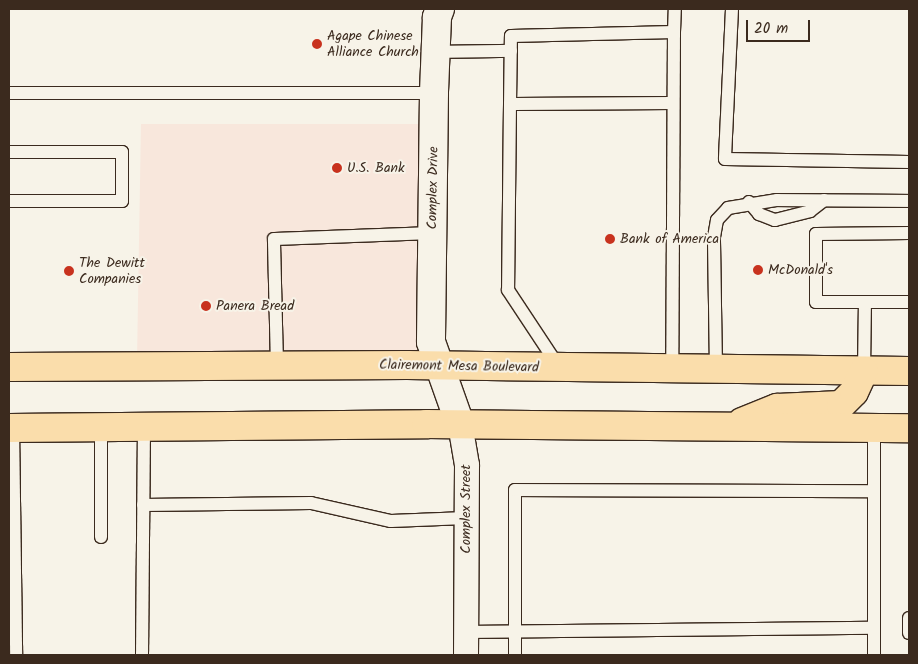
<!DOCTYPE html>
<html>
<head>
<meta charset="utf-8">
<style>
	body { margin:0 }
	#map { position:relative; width:918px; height:664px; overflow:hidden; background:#f7f3e8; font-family:Kalam,sans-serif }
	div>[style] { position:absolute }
	.built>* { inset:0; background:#f8e7dc }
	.roads { filter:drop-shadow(1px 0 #3b2a1e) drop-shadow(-1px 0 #3b2a1e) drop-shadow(0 1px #3b2a1e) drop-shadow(0 -1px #3b2a1e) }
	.lane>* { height:12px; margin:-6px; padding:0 6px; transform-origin:6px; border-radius:6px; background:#f7f3e8 }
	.street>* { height:24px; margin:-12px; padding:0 12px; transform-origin:12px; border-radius:12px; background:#f7f3e8 }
	.secondary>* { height:28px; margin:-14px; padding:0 14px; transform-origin:14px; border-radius:14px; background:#f7f3e8 }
	.primary>* { height:28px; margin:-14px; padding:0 14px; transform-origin:14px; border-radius:14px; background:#faddab }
	.dots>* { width:14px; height:14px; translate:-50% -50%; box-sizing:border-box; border:2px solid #f7f3e8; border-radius:50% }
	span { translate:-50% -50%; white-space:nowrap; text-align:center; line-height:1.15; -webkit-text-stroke:4px #f7f3e8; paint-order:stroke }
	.poi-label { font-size:14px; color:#3b2a1e }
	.left { translate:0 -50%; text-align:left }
	.street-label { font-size:14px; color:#3b2a1e }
	.frame { position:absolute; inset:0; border:10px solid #3b2a1e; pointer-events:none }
	.scale { position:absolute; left:746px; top:20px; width:64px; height:22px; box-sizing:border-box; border:2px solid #3b2a1e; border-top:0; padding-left:6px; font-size:15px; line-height:18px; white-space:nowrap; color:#3b2a1e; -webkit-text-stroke:4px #f7f3e8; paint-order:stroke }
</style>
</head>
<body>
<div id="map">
	<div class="built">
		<i style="clip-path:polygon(141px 124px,426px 124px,421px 358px,137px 360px)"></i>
	</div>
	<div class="roads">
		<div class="lane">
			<i style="left:732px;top:9px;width:150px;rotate:92.7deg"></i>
			<i style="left:725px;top:159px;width:184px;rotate:0.9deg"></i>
			<i style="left:674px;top:32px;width:23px;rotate:-88deg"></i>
			<i style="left:436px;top:52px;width:75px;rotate:-0.8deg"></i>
			<i style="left:9px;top:93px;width:425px"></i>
			<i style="left:672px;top:103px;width:162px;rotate:179.6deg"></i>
			<i style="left:510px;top:104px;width:68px;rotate:-89.2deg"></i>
			<i style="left:511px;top:36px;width:163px;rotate:-1.4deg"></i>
			<i style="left:674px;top:32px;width:336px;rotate:90.3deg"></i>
			<i style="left:510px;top:104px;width:186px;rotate:90.6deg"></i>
			<i style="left:508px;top:290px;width:92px;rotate:56.5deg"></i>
			<i style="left:9px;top:152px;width:113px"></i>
			<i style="left:122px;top:152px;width:49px;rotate:90deg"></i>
			<i style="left:122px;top:201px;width:113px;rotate:180deg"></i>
			<i style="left:749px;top:202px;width:16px;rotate:50deg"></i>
			<i style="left:759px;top:214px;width:17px;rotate:21deg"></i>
			<i style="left:775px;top:220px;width:36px;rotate:-14deg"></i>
			<i style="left:810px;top:211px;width:18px;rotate:-38deg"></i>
			<i style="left:909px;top:233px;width:93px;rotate:179.4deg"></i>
			<i style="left:816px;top:234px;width:68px;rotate:90deg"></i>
			<i style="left:816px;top:302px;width:93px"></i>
			<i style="left:277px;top:365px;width:126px;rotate:-91.4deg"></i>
			<i style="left:274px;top:239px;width:159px;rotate:-2.2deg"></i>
			<i style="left:716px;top:369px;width:132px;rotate:-90.9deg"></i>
			<i style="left:714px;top:237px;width:17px;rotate:-80deg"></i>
			<i style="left:717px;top:220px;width:16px;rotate:-47deg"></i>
			<i style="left:728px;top:208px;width:50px;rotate:-9.3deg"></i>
			<i style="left:777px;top:200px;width:132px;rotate:0.4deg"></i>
			<i style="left:864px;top:371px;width:69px;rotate:-89.2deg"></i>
			<i style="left:101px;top:427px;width:110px;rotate:90deg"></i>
			<i style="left:13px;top:428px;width:227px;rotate:89.2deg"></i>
			<i style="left:143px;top:505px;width:168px;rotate:-0.7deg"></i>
			<i style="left:311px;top:503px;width:82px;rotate:12.7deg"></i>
			<i style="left:391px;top:521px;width:75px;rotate:-2.3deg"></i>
			<i style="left:465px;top:632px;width:409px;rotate:-0.6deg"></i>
			<i style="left:909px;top:633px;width:15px;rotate:-90deg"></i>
			<i style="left:142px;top:655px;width:228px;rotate:-89.5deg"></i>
			<i style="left:515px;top:655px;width:165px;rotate:-90deg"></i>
			<i style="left:515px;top:490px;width:359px;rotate:0.2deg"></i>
			<i style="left:874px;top:491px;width:63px;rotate:-90deg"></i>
			<i style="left:874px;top:655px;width:164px;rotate:-90deg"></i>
		</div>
		<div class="street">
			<i style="left:460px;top:424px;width:42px;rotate:80.3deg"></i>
			<i style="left:467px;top:465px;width:190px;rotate:90.3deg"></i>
		</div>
		<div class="secondary">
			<i style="left:440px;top:9px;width:9px;rotate:111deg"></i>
			<i style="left:437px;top:17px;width:76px;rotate:92.3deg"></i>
			<i style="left:434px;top:93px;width:249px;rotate:90.7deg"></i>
			<i style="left:431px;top:342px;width:87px;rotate:70.5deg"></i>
		</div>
		<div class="primary">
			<i style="left:9px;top:367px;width:398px;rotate:-0.3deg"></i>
			<i style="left:407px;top:365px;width:502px;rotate:0.68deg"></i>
			<i style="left:742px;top:422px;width:38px;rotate:-22deg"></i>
			<i style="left:777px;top:408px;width:64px;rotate:-2.7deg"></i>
			<i style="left:841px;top:405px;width:18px;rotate:-45deg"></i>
			<i style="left:854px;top:392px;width:23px;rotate:-65deg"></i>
			<i style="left:9px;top:428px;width:417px;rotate:-0.5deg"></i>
			<i style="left:426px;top:424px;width:483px;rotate:0.5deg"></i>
		</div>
	</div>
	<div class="dots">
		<i style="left:317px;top:44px;background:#c8321e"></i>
		<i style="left:337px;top:168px;background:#c8321e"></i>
		<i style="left:610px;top:239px;background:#c8321e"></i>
		<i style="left:758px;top:270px;background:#c8321e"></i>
		<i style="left:69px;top:271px;background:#c8321e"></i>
		<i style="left:206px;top:306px;background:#c8321e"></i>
	</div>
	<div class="poi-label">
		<span class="left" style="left:327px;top:44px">Agape Chinese<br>Alliance Church</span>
		<span class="left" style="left:347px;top:168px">U.S. Bank</span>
		<span class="left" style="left:620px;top:239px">Bank of America</span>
		<span class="left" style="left:79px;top:271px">The Dewitt<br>Companies</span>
		<span class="left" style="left:768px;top:270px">McDonald's</span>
		<span class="left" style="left:216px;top:306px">Panera Bread</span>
	</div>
	<div class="street-label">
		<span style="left:433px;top:188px;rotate:-89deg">Complex Drive</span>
		<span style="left:459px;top:366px;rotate:1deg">Clairemont Mesa Boulevard</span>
		<span style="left:466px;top:509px;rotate:-90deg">Complex Street</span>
	</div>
	<div class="frame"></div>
	<div class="scale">20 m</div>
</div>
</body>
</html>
